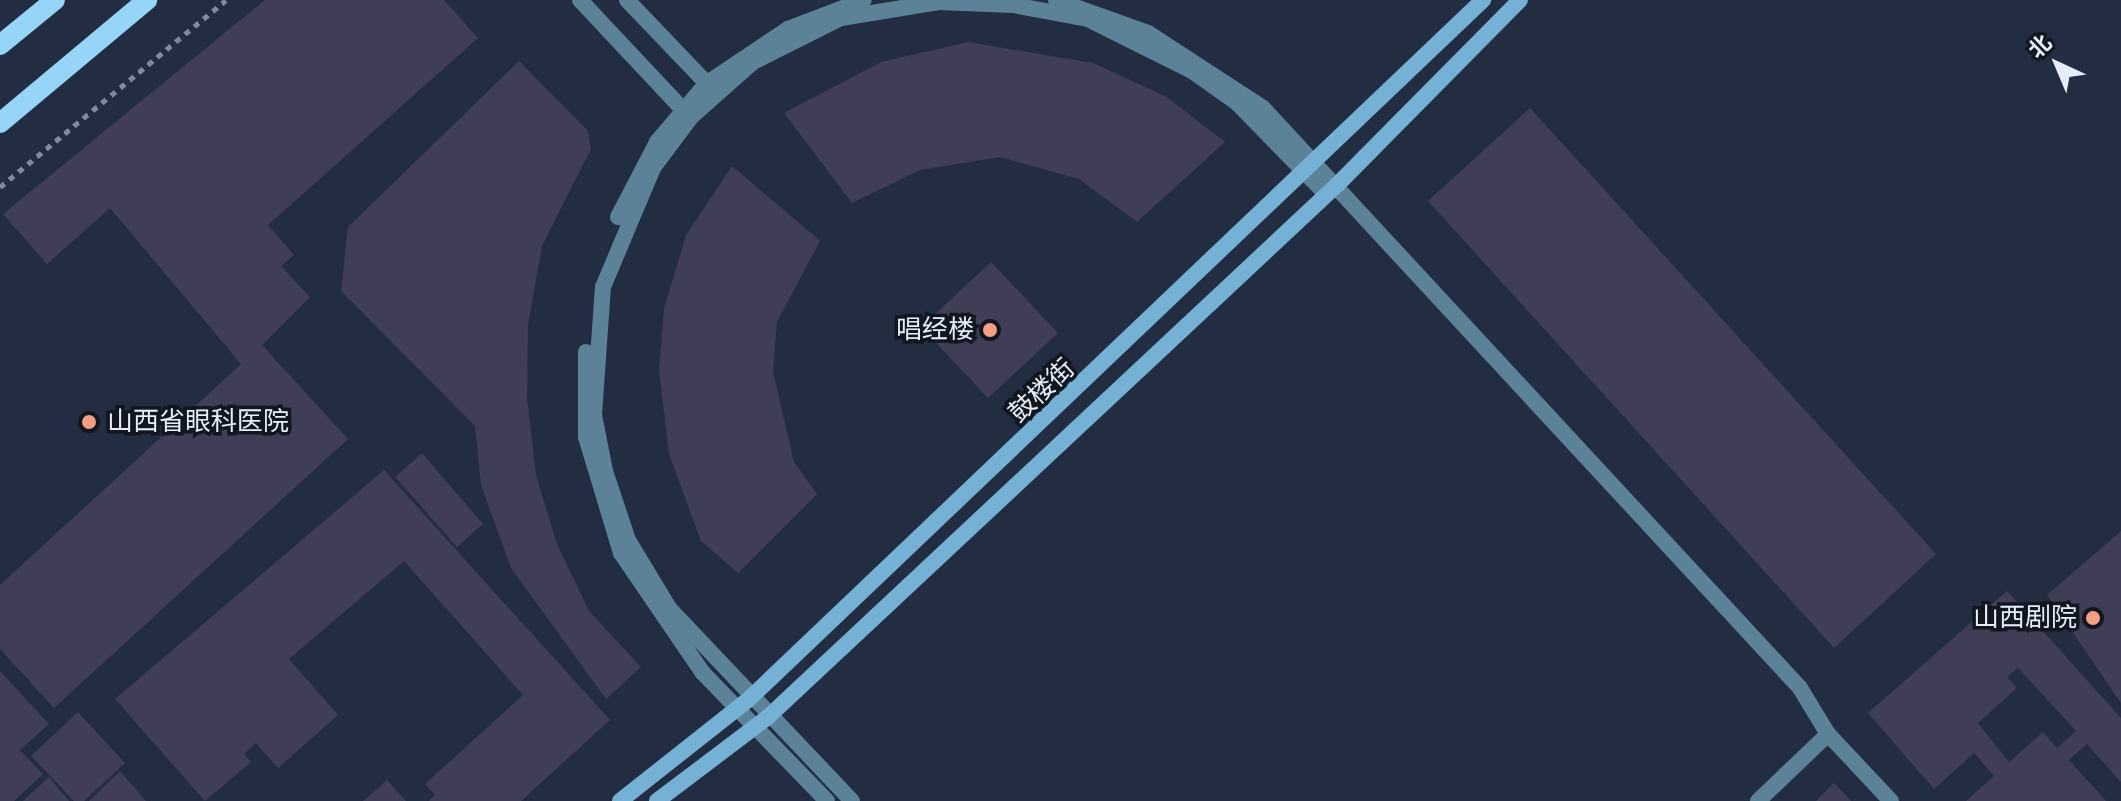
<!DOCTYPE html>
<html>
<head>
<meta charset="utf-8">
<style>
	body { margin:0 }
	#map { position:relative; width:2121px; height:801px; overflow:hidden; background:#222d42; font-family:Roboto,"Noto Sans SC",sans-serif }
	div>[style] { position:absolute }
	.building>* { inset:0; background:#403d56 }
	.path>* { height:5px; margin-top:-2.5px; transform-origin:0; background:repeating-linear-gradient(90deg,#808a9b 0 6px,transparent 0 12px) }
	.street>* { height:16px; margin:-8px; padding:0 8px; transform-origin:8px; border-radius:8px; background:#5c8297 }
	.secondary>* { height:16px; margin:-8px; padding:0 8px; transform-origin:8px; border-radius:8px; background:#74b1d4 }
	.primary>* { height:20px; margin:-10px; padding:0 10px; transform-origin:10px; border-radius:10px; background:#96d4f8 }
	.dots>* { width:22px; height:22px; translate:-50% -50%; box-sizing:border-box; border:4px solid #11161f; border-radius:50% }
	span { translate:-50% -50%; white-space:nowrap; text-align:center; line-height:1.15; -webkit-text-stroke:7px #11161f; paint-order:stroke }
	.poi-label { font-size:26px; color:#e5edfb }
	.right { translate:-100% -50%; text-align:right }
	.left { translate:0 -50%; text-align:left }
	.street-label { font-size:26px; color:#e5edfb }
	.north { position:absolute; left:2017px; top:24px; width:80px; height:80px; -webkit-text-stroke:6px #11161f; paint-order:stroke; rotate:316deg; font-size:22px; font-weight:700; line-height:32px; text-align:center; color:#e5edfb }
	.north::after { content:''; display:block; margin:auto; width:28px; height:36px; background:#e5edfb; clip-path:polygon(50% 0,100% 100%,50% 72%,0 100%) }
</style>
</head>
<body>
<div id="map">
	<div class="building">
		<i style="clip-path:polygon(265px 0,444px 0,478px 38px,268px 225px,294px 255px,281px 266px,310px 297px,262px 345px,348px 439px,54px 708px,0 649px,0 585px,241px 364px,110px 208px,47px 264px,3px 214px)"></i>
		<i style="clip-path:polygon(968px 42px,1093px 63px,1167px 97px,1225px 142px,1137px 222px,1079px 179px,1000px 157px,920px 170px,852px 203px,784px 113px,881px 62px)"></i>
		<i style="clip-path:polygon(519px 61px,588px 131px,591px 149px,542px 246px,528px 325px,527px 397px,536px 475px,557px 544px,589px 611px,641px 667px,606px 699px,511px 568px,481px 485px,475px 426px,341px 291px,348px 227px)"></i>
		<i style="clip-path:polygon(1530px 108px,1936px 554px,1834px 648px,1428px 201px)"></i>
		<i style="clip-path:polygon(732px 166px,820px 241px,777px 322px,773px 372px,794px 462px,817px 494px,738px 573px,701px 541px,669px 454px,659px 370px,664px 309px,686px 235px)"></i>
		<i style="clip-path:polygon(991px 262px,1058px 333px,988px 398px,921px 327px)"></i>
		<i style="clip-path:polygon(422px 453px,483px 524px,457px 547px,395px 477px)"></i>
		<i style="clip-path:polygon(384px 470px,610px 720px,521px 801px,429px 801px,435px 795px,425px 784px,523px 695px,404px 561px,289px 659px,338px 715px,278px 768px,256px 743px,244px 754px,251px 762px,205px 801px,115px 699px)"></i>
		<i style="clip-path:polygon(2121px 531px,2121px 703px,2047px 595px)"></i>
		<i style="clip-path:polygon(evenodd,2007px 591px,2121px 718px,2121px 782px,2087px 744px,2069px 760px,2106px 801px,1966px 801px,1994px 776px,1974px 753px,1934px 789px,1868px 713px,2007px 591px,2018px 668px,2076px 731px,2057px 748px,2043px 732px,2009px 762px,1978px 723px,2017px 688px,2007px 677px,2018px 668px)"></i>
		<i style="clip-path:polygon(0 671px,49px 724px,20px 750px,43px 774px,14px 801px,0 801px)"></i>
		<i style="clip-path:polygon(78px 712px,125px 763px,84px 801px,74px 801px,31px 756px)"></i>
		<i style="clip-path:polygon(120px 771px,146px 801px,89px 801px)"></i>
		<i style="clip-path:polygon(49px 777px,69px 801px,23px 801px)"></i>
		<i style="clip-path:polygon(387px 780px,406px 801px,363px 801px)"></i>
		<i style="clip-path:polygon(1834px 783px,1851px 801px,1816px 801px)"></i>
	</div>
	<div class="path">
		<i style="left:0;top:187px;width:293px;rotate:-39.6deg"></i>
	</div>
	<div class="street">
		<i style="left:580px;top:0;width:158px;rotate:46.8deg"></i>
		<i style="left:627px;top:0;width:126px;rotate:46.3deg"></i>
		<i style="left:1056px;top:0;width:98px;rotate:19.7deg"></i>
		<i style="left:1148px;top:33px;width:137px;rotate:33.1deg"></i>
		<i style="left:1263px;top:108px;width:790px;rotate:47.2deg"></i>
		<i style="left:1800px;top:688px;width:54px;rotate:58.7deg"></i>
		<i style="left:1828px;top:734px;width:92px;rotate:46.8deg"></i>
		<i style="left:618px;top:217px;width:85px;rotate:-62.5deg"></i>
		<i style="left:657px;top:142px;width:76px;rotate:-49.8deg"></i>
		<i style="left:706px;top:84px;width:99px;rotate:-33.9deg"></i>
		<i style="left:788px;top:29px;width:81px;rotate:-20.9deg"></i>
		<i style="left:586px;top:352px;width:85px;rotate:90deg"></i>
		<i style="left:586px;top:437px;width:121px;rotate:73.2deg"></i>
		<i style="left:621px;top:553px;width:145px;rotate:55.7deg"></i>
		<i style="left:703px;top:673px;width:178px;rotate:45.9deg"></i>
		<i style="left:852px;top:801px;width:266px;rotate:-133.5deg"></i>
		<i style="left:669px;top:608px;width:79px;rotate:-121.1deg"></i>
		<i style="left:628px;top:540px;width:73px;rotate:-108.4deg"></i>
		<i style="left:605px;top:471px;width:57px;rotate:-101.1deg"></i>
		<i style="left:594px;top:415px;width:128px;rotate:-86deg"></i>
		<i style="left:603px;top:287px;width:129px;rotate:-67.2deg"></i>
		<i style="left:653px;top:168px;width:64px;rotate:-53.3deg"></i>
		<i style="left:691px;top:117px;width:83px;rotate:-41.6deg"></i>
		<i style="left:753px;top:62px;width:98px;rotate:-26.6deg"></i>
		<i style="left:841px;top:18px;width:99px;rotate:-9.3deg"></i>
		<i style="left:939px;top:2px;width:74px;rotate:2.3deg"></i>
		<i style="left:1013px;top:5px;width:76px;rotate:10.6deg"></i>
		<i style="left:1088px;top:19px;width:116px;rotate:26.6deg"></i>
		<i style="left:1192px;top:71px;width:54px;rotate:35.2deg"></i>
		<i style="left:1236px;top:102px;width:129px;rotate:45.6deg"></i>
		<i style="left:1758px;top:801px;width:97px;rotate:-43.7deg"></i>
	</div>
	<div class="secondary">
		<i style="left:620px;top:801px;width:164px;rotate:-38.3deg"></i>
		<i style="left:749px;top:699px;width:1014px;rotate:-43.6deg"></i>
		<i style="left:657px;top:801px;width:139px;rotate:-37.1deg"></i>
		<i style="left:768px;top:717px;width:779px;rotate:-43.08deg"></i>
		<i style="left:1337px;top:185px;width:260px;rotate:-45.3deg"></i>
	</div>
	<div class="primary">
		<i style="left:0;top:45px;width:71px;rotate:-39.3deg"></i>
		<i style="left:0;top:123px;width:192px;rotate:-39.9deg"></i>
	</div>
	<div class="dots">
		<i style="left:990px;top:330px;background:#f39f83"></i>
		<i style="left:89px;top:422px;background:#f39f83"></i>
		<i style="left:2093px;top:618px;background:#f39f83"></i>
	</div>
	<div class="poi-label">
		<span class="right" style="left:974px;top:330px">唱经楼</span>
		<span class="left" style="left:107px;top:422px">山西省眼科医院</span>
		<span class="right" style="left:2077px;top:618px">山西剧院</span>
	</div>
	<div class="street-label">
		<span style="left:1042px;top:391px;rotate:-43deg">鼓楼街</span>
	</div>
	<div class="north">北</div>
</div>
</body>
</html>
